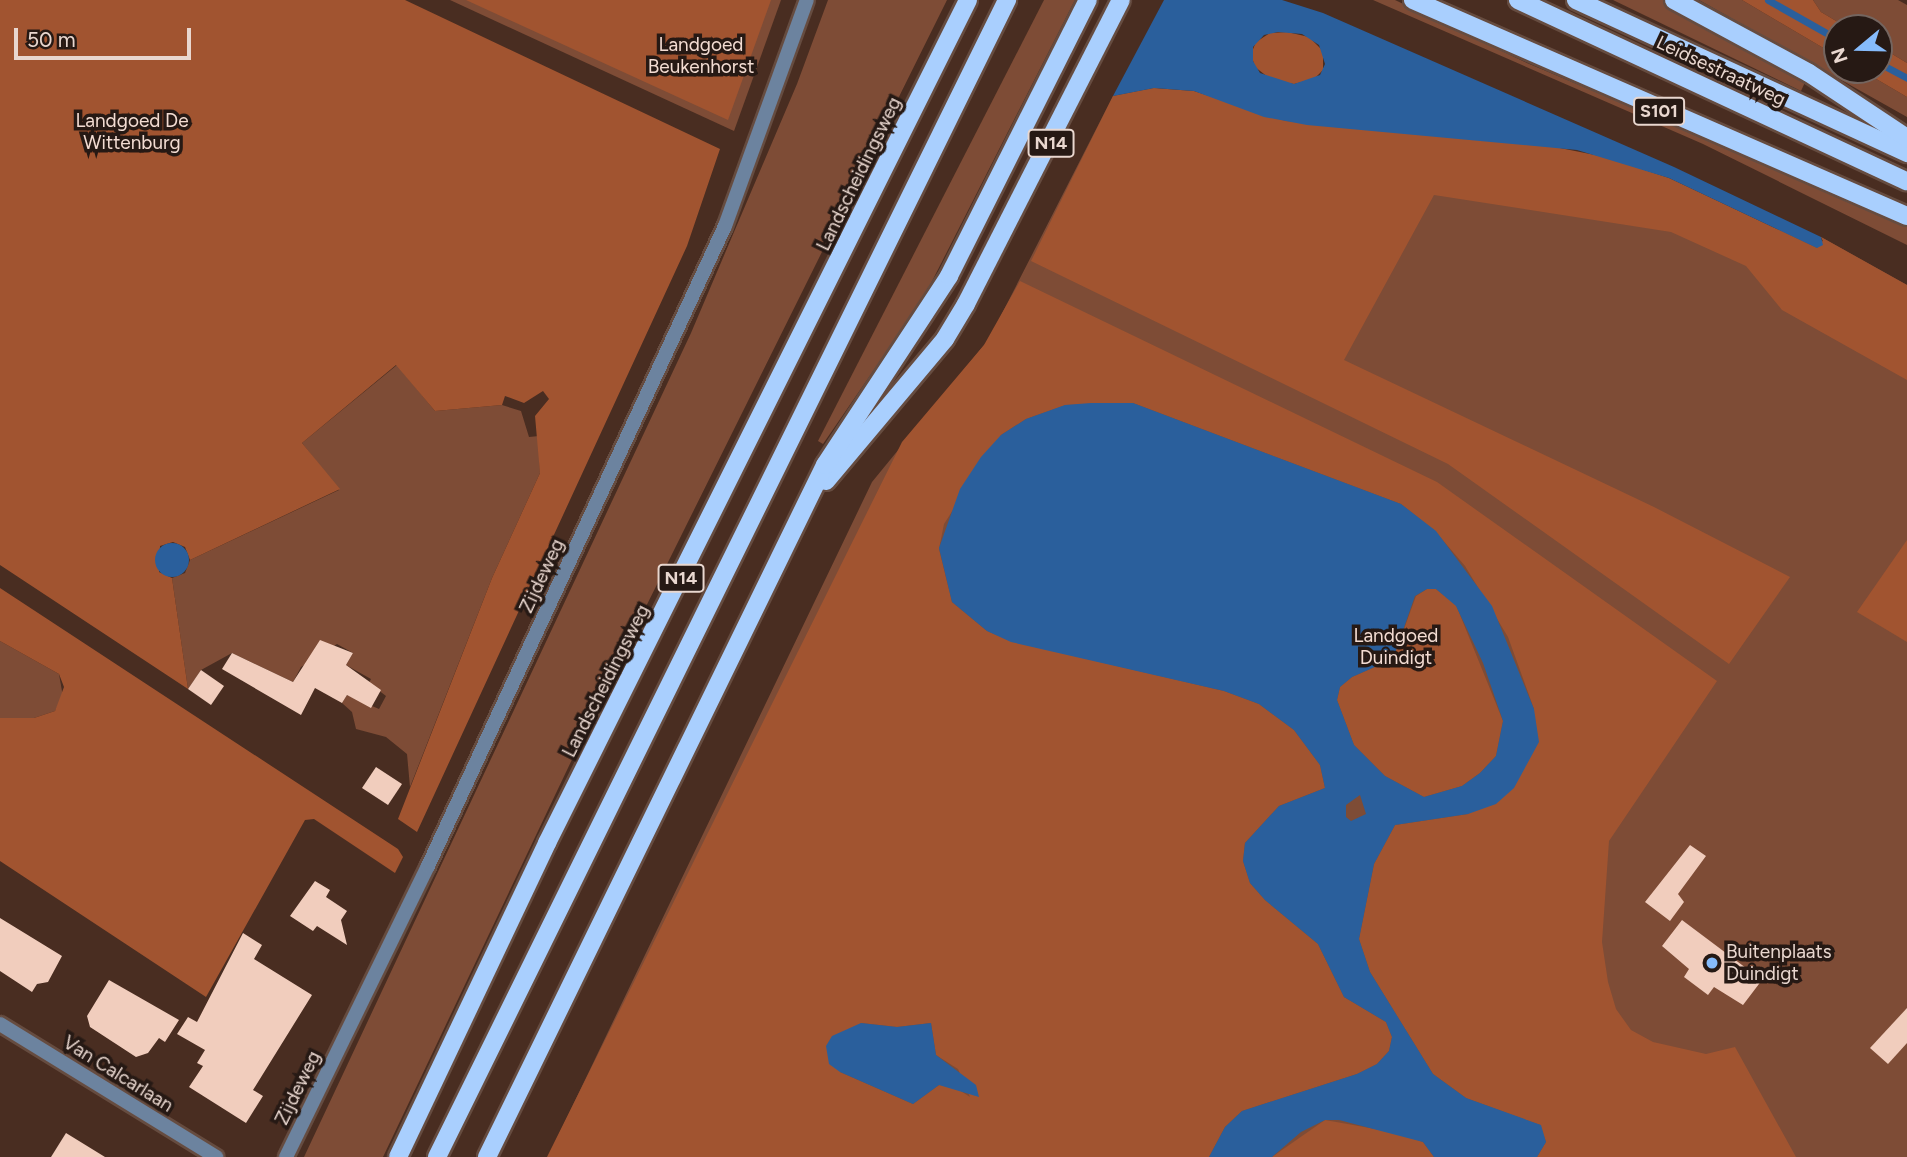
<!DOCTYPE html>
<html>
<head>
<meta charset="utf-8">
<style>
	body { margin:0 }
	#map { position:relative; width:1907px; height:1157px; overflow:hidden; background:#492d21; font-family:Figtree,sans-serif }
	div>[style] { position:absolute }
	.green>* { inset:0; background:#7e4c36 }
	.forest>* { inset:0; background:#a15430 }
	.water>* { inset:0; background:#2a5f9c }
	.round { border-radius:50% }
	.stream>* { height:7px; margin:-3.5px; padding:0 3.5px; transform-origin:3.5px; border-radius:3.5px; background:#2a5f9c }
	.building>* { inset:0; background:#f1cdbd }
	.roads { filter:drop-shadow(2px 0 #664c40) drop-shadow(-2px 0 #664c40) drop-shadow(0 2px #664c40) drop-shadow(0 -2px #664c40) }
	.street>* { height:14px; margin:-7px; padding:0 7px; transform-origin:7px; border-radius:7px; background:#6c839f }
	.primary>* { height:18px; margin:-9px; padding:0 9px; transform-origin:9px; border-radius:9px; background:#a9cffe }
	.dots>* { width:19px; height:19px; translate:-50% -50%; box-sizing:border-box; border:4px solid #261914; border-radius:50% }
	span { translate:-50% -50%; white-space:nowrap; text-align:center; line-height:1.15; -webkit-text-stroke:7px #261914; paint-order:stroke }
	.shield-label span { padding:2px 5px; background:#261914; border:2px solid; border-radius:5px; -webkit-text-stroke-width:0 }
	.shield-label { font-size:18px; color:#e9d7cf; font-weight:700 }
	.park-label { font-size:19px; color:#f3dcd2 }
	.street-label { font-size:19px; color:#e9d7cf }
	.poi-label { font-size:19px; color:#e9d7cf }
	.left { translate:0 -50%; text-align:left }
	.north { position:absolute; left:1823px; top:14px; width:70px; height:70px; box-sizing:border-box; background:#261914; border:2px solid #74655f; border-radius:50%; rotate:251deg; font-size:19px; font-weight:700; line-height:28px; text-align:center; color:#e9d7cf }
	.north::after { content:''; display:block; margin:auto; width:24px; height:32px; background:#86bbfb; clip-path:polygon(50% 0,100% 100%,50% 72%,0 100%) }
	.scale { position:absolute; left:14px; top:28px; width:177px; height:32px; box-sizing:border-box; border:4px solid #e9d7cf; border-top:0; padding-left:9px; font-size:21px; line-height:24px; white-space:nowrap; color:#e9d7cf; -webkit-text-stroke:5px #261914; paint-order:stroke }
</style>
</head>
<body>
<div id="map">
	<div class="green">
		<i style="clip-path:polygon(450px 0,781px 0,734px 131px)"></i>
		<i style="clip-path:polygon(828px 0,947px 0,616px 667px,383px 1157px,304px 1157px,691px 333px,797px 84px)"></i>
		<i style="clip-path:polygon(1044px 0,1075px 0,924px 297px,823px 444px,818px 441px)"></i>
		<i style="clip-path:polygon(1373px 0,1395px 0,1527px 63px,1907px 223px,1907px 245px,1703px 144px)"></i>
		<i style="clip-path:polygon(1613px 0,1665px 0,1806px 80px,1801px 91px)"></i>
		<i style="clip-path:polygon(1699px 0,1742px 0,1837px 56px,1837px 70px,1861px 70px,1907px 97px,1907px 117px)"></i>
		<i style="clip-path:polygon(1813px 0,1898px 0,1907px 5px,1907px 63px,1879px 46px,1879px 28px,1848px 28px,1821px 12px)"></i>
		<i style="clip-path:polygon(1154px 88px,1404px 135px,1823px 241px,1821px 237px,1907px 285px,1907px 1157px,548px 1157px,872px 482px,989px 339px,1113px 96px)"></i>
		<i style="clip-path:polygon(397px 365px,435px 411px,502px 405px,521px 411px,529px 437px,539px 436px,540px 473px,492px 578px,410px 787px,407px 754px,386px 737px,356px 729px,352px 712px,342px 703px,347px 695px,379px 709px,386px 696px,369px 683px,371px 679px,346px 665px,353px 653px,337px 644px,301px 667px,293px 682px,232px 653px,201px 670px,188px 689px,172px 578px,185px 573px,190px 560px,339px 490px,302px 443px)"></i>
		<i style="clip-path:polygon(0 641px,59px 674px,63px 697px,55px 711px,34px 718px,0 718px)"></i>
	</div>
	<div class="forest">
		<i style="clip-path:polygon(0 0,405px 0,720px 149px,687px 246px,417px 832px,398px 819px,492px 578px,540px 473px,535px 416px,549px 399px,543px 391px,524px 403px,505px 396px,502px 405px,435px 411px,396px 365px,302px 443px,340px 489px,190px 560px,185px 547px,173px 542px,160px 546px,159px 572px,172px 578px,188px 689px,0 565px)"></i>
		<i style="clip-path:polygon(466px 0,771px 0,728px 120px)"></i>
		<i style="clip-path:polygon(1742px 0,1813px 0,1821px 12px,1848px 28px,1837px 28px,1837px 56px)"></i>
		<i style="clip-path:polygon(1287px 32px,1309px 37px,1323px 51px,1323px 70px,1314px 79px,1294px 84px,1273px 81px,1255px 67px,1251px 54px,1256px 42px,1270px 33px)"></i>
		<i style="clip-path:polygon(1879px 46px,1907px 63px,1907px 97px,1861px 70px,1879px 70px)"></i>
		<i style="clip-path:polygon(1154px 88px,1194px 91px,1285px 121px,1550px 146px,1605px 157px,1669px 178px,1817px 248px,1823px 241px,1821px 237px,1907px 285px,1907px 380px,1782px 310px,1746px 266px,1671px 232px,1434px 195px,1344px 360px,1654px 507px,1790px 577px,1729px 664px,1448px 464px,1031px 261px,1113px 96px)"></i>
		<i style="clip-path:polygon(evenodd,1020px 281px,1437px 482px,1717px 681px,1609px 841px,1602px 942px,1608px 982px,1616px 1009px,1631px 1030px,1653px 1042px,1706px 1054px,1735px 1047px,1796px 1157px,1537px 1157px,1546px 1142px,1540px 1125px,1466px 1098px,1433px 1074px,1370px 972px,1359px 939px,1374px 864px,1395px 825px,1468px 814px,1534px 709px,1508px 637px,1465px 566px,1435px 531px,1401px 504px,1133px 403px,1066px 405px,1026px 419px,1001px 435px,944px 524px,939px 549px,952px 602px,987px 631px,1011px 641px,1224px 691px,1259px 704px,1294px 730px,1320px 765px,1325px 788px,1279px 806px,1245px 843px,1243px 861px,1250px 883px,1265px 900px,1318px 944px,1344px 997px,1386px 1022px,1392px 1037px,1389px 1051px,1377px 1064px,1357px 1074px,1242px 1111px,1225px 1127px,1209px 1157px,547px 1157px,902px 442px,984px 345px,1020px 281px,861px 1023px,897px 1027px,931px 1023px,936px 1055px,958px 1069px,970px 1097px,953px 1086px,939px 1085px,913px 1104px,840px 1072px,861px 1023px)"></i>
		<i style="clip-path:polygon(1907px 540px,1907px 642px,1857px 612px)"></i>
		<i style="clip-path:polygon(0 588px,398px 849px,403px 857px,395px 873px,314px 819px,305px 820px,206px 997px,0 861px,0 718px,34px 718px,55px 711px,64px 687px,59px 674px,0 641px)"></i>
		<i style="clip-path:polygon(1427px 589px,1436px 589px,1456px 605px,1503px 721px,1496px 756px,1480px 773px,1462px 786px,1424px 797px,1385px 776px,1354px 745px,1337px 700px,1340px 687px,1352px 677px,1393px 659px,1416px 596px)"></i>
		<i style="clip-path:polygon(1325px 1120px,1398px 1133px,1423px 1142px,1434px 1157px,1272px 1157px)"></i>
	</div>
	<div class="water">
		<i style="clip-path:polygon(evenodd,1164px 0,1282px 0,1323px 13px,1674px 167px,1821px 237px,1823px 245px,1817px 248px,1669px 178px,1577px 150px,1307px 125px,1264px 117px,1194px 91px,1154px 88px,1113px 96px,1164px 0,1278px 32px,1302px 34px,1319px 45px,1325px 64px,1320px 75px,1294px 84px,1260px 73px,1253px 61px,1253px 47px,1264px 35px,1278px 32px)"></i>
		<i style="clip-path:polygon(evenodd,1091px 403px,1133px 403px,1401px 504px,1436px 531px,1492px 606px,1534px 709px,1539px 742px,1514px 788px,1496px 804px,1468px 814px,1395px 825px,1374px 864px,1359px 939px,1370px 972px,1433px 1074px,1466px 1098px,1541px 1125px,1546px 1142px,1537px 1157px,1434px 1157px,1423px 1142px,1339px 1120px,1325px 1120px,1301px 1132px,1272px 1157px,1209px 1157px,1225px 1127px,1242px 1111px,1357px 1074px,1377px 1064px,1389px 1051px,1392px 1037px,1386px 1022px,1344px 997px,1318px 944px,1265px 900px,1250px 883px,1243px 861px,1245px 843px,1279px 806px,1325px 788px,1320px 765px,1294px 730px,1259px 704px,1224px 691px,1011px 642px,987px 631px,952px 602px,939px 548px,960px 489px,981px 457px,1001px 435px,1026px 419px,1065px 405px,1091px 403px,1427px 589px,1436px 589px,1456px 606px,1483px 663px,1503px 721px,1496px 756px,1480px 773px,1462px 786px,1424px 797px,1385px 776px,1354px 745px,1337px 700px,1340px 687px,1352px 677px,1393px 659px,1415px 596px,1427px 589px,1091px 403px,1360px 795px,1366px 814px,1351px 821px,1346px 817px,1346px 805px,1360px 795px)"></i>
		<i class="round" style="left:155px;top:543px;width:34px;height:34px"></i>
		<i style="clip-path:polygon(861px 1023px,897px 1027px,931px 1023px,936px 1055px,976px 1085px,979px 1097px,939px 1085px,913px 1104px,840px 1072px,829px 1064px,826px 1046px,832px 1036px)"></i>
	</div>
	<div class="stream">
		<i style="left:1768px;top:0;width:79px;rotate:29.5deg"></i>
		<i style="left:1879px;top:63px;width:32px;rotate:28deg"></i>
	</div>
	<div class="building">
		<i style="clip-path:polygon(320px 640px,353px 653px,346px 665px,381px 690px,371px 708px,347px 695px,342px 703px,315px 688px,301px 715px,222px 669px,232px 653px,293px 682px)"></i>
		<i style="clip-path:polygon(201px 670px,224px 686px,211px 705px,188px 689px)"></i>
		<i style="clip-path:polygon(376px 767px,402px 784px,388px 805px,362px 788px)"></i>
		<i style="clip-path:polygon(1690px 845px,1706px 856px,1678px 894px,1684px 902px,1670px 921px,1645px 902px)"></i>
		<i style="clip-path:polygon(315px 881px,330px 890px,326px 897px,347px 911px,341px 920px,347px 945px,317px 926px,313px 931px,290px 916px)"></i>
		<i style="clip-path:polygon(0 918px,62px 956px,48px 982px,37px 984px,32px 992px,0 971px)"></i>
		<i style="clip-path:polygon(1682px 920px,1762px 980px,1743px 1005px,1714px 987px,1708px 995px,1684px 977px,1689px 969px,1662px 946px)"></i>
		<i style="clip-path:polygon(243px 933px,262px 945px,254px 959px,312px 995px,253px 1090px,263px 1096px,246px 1123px,189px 1087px,203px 1066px,197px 1063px,205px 1050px,177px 1034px,188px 1017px,197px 1022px)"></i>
		<i style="clip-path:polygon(109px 980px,179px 1020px,165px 1042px,159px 1038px,148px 1053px,136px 1057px,90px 1027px,87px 1016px)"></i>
		<i style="clip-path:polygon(1907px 1008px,1907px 1043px,1888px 1064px,1870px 1048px)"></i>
		<i style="clip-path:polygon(66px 1133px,105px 1157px,51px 1157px)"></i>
	</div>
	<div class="roads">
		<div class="street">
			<i style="left:0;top:1024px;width:254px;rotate:31.6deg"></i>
			<i style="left:286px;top:1157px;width:324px;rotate:-64deg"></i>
			<i style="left:428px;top:866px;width:706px;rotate:-65.11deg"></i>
			<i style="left:725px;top:226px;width:240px;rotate:-70.1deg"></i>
		</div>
		<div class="primary">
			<i style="left:1413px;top:0;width:539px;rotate:23.62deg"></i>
			<i style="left:1518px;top:0;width:429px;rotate:25deg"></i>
			<i style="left:1576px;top:0;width:365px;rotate:24.8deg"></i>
			<i style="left:1674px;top:0;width:153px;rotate:28.4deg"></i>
			<i style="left:1809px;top:73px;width:118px;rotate:33.6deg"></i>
			<i style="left:826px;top:481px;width:185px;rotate:-50deg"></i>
			<i style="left:945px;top:339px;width:41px;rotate:-59deg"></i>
			<i style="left:966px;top:304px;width:341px;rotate:-63deg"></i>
			<i style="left:398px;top:1157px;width:348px;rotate:-64.6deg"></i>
			<i style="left:547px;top:843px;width:942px;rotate:-63.46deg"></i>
			<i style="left:437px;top:1157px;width:1290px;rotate:-63.77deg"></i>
			<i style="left:487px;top:1157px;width:770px;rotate:-63.97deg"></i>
			<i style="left:825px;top:465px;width:226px;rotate:-56.7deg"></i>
			<i style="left:949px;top:276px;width:309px;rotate:-63.3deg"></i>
		</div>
	</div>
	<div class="dots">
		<i style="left:1712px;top:963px;background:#86bbfb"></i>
	</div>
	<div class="shield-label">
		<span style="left:1659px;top:111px">S101</span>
		<span style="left:1051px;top:143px">N14</span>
		<span style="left:681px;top:578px">N14</span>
	</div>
	<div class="park-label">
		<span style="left:701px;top:56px">Landgoed<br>Beukenhorst</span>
		<span style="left:132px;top:132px">Landgoed De<br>Wittenburg</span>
		<span style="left:1396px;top:647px">Landgoed<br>Duindigt</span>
	</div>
	<div class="street-label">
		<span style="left:1721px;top:71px;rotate:25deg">Leidsestraatweg</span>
		<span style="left:859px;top:174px;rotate:-64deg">Landscheidingsweg</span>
		<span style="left:542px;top:576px;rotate:-65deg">Zijdeweg</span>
		<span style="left:606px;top:681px;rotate:-63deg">Landscheidingsweg</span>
		<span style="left:118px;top:1074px;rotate:32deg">Van Calcarlaan</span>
		<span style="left:298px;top:1088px;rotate:-64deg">Zijdeweg</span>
	</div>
	<div class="poi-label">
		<span class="left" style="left:1726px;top:963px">Buitenplaats<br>Duindigt</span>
	</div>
	<div class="north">N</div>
	<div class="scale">50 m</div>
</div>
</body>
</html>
